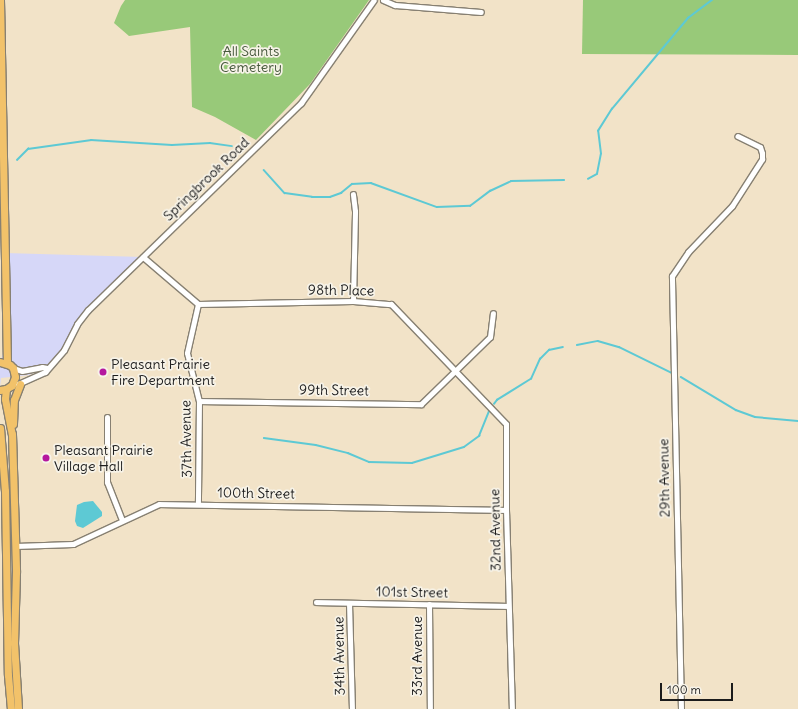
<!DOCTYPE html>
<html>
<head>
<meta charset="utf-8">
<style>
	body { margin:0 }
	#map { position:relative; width:798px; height:709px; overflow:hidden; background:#f2e3c8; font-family:Delius,sans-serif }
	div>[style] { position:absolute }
	.built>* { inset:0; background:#d6d7f8 }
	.green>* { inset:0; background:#98c979 }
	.water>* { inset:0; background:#5dc9d4 }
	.stream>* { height:1.5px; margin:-0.75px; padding:0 0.75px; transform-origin:0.75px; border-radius:0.75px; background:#5dc9d4 }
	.roads { filter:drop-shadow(1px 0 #878072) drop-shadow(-1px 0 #878072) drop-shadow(0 1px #878072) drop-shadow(0 -1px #878072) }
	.minor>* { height:5px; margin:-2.5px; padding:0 2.5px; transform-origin:2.5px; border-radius:2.5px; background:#fff }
	.major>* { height:7px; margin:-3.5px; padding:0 3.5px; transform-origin:3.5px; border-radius:3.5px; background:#f2c26a }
	.dots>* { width:11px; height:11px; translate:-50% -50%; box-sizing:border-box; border:2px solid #f7f3e8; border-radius:50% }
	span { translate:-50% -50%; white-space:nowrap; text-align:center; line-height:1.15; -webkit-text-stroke:3.5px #f7f3e8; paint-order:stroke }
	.park-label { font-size:14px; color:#47593d }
	.street-label { font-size:14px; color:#1c1c1c }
	.poi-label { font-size:14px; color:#1c1c1c }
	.left { translate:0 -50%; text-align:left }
	.scale { position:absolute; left:660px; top:683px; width:73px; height:18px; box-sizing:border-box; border:2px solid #1c1c1c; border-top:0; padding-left:5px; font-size:12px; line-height:14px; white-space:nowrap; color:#1c1c1c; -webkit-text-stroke:3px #f7f3e8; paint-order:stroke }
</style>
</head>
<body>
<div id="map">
	<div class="built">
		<i style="clip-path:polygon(5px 253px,143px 257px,100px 298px,58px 358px,39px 371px,29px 375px,1px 378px,0 387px,0 360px,2px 357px,7px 332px)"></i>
	</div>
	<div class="green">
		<i style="clip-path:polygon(125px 0,369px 0,310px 84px,256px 140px,215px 117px,192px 107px,190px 27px,129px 36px,114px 23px,121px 6px)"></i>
		<i style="clip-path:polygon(583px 0,798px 0,798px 55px,582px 54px)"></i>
	</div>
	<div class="water">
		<i style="clip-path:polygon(93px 501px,102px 512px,102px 516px,83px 528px,77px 526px,75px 521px,77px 505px,84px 502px)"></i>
	</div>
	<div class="stream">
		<i style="left:17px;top:160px;width:16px;rotate:-45deg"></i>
		<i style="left:28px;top:149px;width:64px;rotate:-8.1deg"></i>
		<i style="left:91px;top:140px;width:81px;rotate:3.5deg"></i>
		<i style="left:172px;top:145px;width:38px;rotate:-3deg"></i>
		<i style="left:210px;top:143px;width:22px;rotate:8deg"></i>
		<i style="left:264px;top:170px;width:31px;rotate:48deg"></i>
		<i style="left:285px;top:193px;width:27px;rotate:8deg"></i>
		<i style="left:312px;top:197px;width:18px"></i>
		<i style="left:330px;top:197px;width:12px;rotate:-20deg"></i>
		<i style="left:341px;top:193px;width:14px;rotate:-39deg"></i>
		<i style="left:352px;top:184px;width:19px;rotate:-3deg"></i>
		<i style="left:371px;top:183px;width:70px;rotate:20deg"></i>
		<i style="left:437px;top:207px;width:33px;rotate:-2deg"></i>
		<i style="left:470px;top:206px;width:25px;rotate:-37deg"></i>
		<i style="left:490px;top:191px;width:23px;rotate:-25deg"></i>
		<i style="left:511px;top:181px;width:53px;rotate:-1.1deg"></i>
		<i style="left:588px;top:179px;width:10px;rotate:-29deg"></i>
		<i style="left:597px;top:174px;width:20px;rotate:-79deg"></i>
		<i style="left:601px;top:154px;width:23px;rotate:-97deg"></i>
		<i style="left:598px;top:131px;width:26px;rotate:-58deg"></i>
		<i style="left:612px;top:109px;width:119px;rotate:-50.1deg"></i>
		<i style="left:688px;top:18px;width:30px;rotate:-37deg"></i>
		<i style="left:577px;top:345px;width:21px;rotate:-11deg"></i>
		<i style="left:598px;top:341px;width:22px;rotate:16deg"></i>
		<i style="left:619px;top:347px;width:59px;rotate:26.1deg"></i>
		<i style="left:681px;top:377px;width:64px;rotate:31deg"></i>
		<i style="left:736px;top:410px;width:20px;rotate:20deg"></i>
		<i style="left:755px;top:417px;width:43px;rotate:5.3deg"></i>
		<i style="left:494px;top:404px;width:5px;rotate:-53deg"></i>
		<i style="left:497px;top:400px;width:40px;rotate:-32deg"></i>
		<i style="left:531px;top:379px;width:22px;rotate:-66deg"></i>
		<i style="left:540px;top:359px;width:13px;rotate:-45deg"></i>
		<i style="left:549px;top:350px;width:14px;rotate:-12deg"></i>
		<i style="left:264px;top:438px;width:52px;rotate:7.7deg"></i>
		<i style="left:316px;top:445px;width:33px;rotate:14deg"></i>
		<i style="left:348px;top:453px;width:23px;rotate:23deg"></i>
		<i style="left:369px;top:462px;width:43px;rotate:1.3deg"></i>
		<i style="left:412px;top:463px;width:54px;rotate:-17.1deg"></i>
		<i style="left:464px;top:447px;width:19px;rotate:-36deg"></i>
		<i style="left:479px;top:436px;width:27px;rotate:-68deg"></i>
	</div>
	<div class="roads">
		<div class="minor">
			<i style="left:383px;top:0;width:13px;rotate:23deg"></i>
			<i style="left:395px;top:5px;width:86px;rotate:4.7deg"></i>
			<i style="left:143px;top:257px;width:72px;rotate:40.5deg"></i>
			<i style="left:198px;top:304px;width:50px;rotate:102.7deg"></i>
			<i style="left:187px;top:353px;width:49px;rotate:76deg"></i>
			<i style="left:199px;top:401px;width:103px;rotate:90.6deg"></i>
			<i style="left:353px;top:301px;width:90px;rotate:-88.7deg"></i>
			<i style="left:355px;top:211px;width:17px;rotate:-97deg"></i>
			<i style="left:198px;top:304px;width:155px;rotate:-1.1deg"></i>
			<i style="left:353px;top:301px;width:38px;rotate:5deg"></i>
			<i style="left:391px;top:304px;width:166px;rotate:46.2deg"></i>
			<i style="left:506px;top:424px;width:86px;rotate:90deg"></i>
			<i style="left:506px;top:510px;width:199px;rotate:88.3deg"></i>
			<i style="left:13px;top:368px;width:9px;rotate:18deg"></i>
			<i style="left:22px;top:371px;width:20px;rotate:-11deg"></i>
			<i style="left:42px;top:367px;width:5px;rotate:11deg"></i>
			<i style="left:18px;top:384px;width:30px;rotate:-24deg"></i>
			<i style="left:45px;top:372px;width:29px;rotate:-49deg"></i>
			<i style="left:64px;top:350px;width:29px;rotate:-63deg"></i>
			<i style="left:77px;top:324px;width:18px;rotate:-52deg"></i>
			<i style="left:88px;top:310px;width:297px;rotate:-44.2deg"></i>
			<i style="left:301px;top:103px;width:126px;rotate:-54.7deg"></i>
			<i style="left:199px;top:401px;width:222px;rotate:0.8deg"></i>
			<i style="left:421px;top:404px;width:96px;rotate:-44.2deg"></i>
			<i style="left:490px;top:337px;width:24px;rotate:-83deg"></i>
			<i style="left:107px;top:417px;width:65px;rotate:90deg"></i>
			<i style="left:107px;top:482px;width:41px;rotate:68.5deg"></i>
			<i style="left:15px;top:546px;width:58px;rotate:-2deg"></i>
			<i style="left:73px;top:544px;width:95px;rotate:-24.9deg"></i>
			<i style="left:159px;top:504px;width:347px;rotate:1deg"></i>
			<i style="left:316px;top:602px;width:192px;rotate:1.2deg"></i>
			<i style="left:349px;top:603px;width:106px;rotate:88.4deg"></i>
			<i style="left:429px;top:604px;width:105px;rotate:89.5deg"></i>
			<i style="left:681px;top:709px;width:433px;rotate:-91.2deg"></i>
			<i style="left:672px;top:276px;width:29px;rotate:-56deg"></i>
			<i style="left:688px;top:252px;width:64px;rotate:-46.3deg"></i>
			<i style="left:732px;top:206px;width:56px;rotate:-57.4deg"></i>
			<i style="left:762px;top:159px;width:6px;rotate:-90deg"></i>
			<i style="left:762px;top:153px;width:6px;rotate:-108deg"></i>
			<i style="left:760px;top:147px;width:25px;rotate:-154deg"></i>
		</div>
		<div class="major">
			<i style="left:0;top:0;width:363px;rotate:88.9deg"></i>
			<i style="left:0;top:362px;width:10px;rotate:17deg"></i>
			<i style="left:10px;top:365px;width:4px;rotate:45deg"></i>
			<i style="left:13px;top:368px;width:9px;rotate:77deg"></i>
			<i style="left:15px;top:377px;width:9px;rotate:111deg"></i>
			<i style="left:12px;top:385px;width:7px;rotate:146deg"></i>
			<i style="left:6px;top:389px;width:6px;rotate:171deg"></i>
			<i style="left:6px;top:389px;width:10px;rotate:96deg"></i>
			<i style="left:5px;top:399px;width:36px;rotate:79deg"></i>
			<i style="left:12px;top:434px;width:138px;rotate:88.3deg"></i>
			<i style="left:16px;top:572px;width:71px;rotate:91.6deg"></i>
			<i style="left:14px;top:643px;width:66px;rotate:86.5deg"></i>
			<i style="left:13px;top:424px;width:24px;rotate:-88deg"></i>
			<i style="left:14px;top:400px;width:17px;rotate:-69deg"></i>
			<i style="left:0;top:428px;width:63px;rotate:85.5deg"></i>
			<i style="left:5px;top:491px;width:184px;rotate:89.1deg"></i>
			<i style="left:8px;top:675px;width:34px;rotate:85deg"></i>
		</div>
	</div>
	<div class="dots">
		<i style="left:103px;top:372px;background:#b5179e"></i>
		<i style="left:46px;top:458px;background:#b5179e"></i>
	</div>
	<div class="park-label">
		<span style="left:251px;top:59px">All Saints<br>Cemetery</span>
	</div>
	<div class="street-label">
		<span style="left:206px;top:179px;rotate:-44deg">Springbrook Road</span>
		<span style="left:341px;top:290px;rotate:1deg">98th Place</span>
		<span style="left:334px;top:390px;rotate:1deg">99th Street</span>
		<span style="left:186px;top:439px;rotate:-91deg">37th Avenue</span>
		<span style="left:664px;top:478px;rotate:-91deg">29th Avenue</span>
		<span style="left:256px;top:493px;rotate:1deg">100th Street</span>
		<span style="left:495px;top:530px;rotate:-91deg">32nd Avenue</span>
		<span style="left:412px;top:592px;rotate:1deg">101st Street</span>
		<span style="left:339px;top:656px;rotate:-91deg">34th Avenue</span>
		<span style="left:417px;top:656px;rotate:-90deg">33rd Avenue</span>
	</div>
	<div class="poi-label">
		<span class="left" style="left:111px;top:372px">Pleasant Prairie<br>Fire Department</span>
		<span class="left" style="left:54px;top:458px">Pleasant Prairie<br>Village Hall</span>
	</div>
	<div class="scale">100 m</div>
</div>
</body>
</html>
